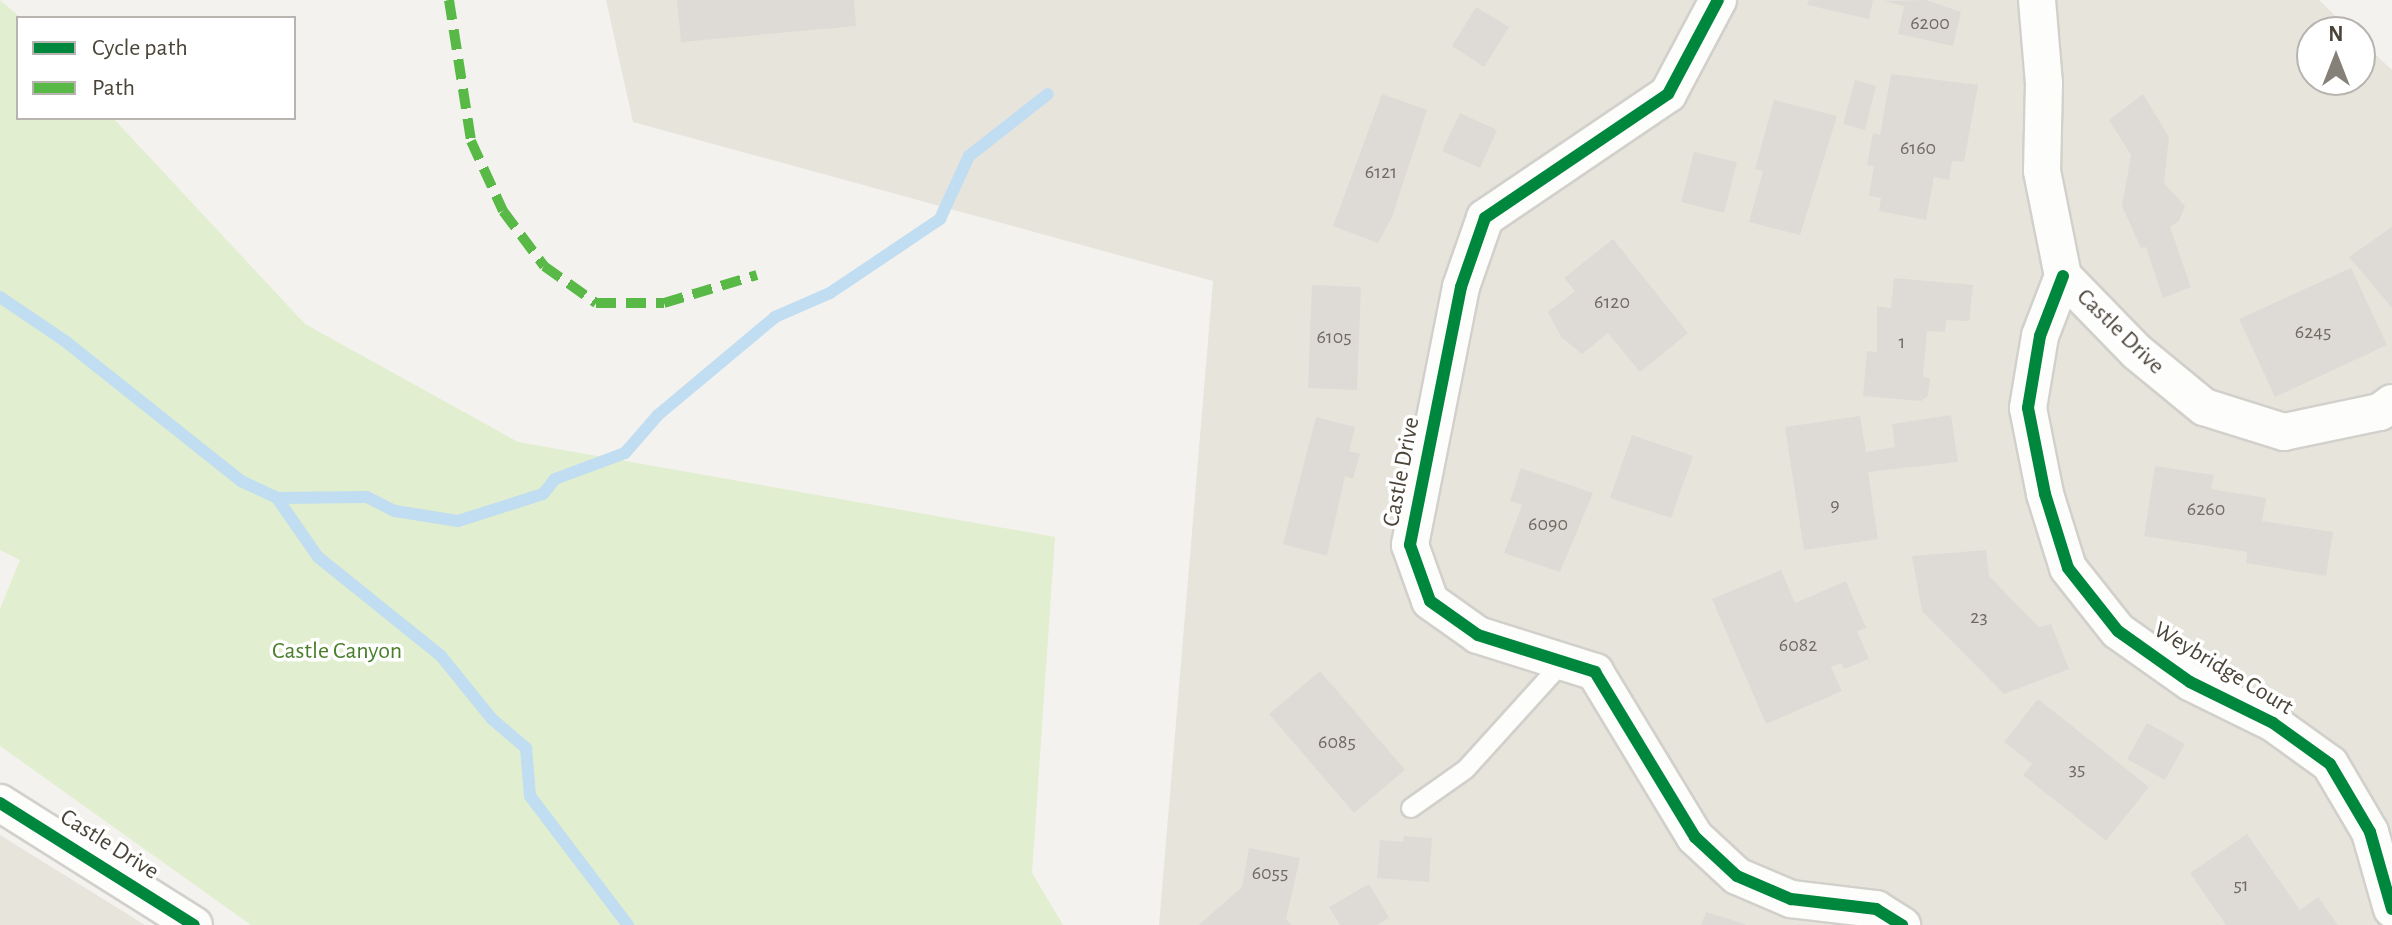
<!DOCTYPE html>
<html>
<head>
<meta charset="utf-8">
<style>
	body { margin:0 }
	#map { position:relative; width:2392px; height:925px; overflow:hidden; background:#f4f2ee; font-family:"Alegreya Sans",sans-serif }
	div>[style] { position:absolute }
	.residential>* { inset:0; background:#e7e4dc }
	.green>* { inset:0; background:#e1eecf }
	.stream>* { height:12px; margin:-6px; padding:0 6px; transform-origin:6px; border-radius:6px; background:#c0ddf1 }
	.building>* { inset:0; background:#dedbd6 }
	.roads { filter:drop-shadow(2px 0 #d2d0cb) drop-shadow(-2px 0 #d2d0cb) drop-shadow(0 2px #d2d0cb) drop-shadow(0 -2px #d2d0cb) }
	.service>* { height:18px; margin:-9px; padding:0 9px; transform-origin:9px; border-radius:9px; background:#fdfdfc }
	.minor>* { height:36px; margin:-18px; padding:0 18px; transform-origin:18px; border-radius:18px; background:#fdfdfc }
	.quiet>* { height:10px; margin-top:-5px; transform-origin:0; background:repeating-linear-gradient(90deg,#58b947 0 20px,transparent 0 30px) }
	.cycleway>* { height:12px; margin:-6px; padding:0 6px; transform-origin:6px; border-radius:6px; background:#00873e }
	span { translate:-50% -50%; white-space:nowrap; text-align:center; line-height:1.15; -webkit-text-stroke:7px #fff; paint-order:stroke }
	.number-label { font-size:20px; color:#706a61 }
	.number-label span { -webkit-text-stroke-width:0 }
	.street-label { font-size:24px; color:#4b4439 }
	.park-label { font-size:24px; color:#4a7f2a }
	.legend { position:absolute; left:16px; top:16px; width:280px; height:104px; box-sizing:border-box; background:#fff; border:2px solid #b7b4b0; margin:0; padding:10px 14px; list-style:none; font-size:24px; color:#4b4439 }
	.legend li { display:flex; align-items:center; gap:16px; height:40px }
	.legend b { width:40px; border:2px solid #b7b4b0 }
	.north { position:absolute; left:2296px; top:16px; width:80px; height:80px; box-sizing:border-box; background:#fff; border:2px solid #b7b4b0; border-radius:50%; rotate:0deg; font-size:22px; font-weight:700; line-height:32px; text-align:center; color:#4b4439 }
	.north::after { content:''; display:block; margin:auto; width:28px; height:36px; background:#868178; clip-path:polygon(50% 0,100% 100%,50% 72%,0 100%) }
</style>
</head>
<body>
<div id="map">
	<div class="residential">
		<i style="clip-path:polygon(606px 0,2319px 0,2352px 32px,2312px 32px,2312px 80px,2360px 80px,2360px 40px,2392px 70px,2392px 925px,1159px 925px,1213px 281px,633px 122px)"></i>
		<i style="clip-path:polygon(0 835px,145px 925px,0 925px)"></i>
	</div>
	<div class="green">
		<i style="clip-path:polygon(0 0,21px 18px,18px 118px,113px 118px,305px 324px,518px 442px,1055px 537px,1032px 873px,1063px 925px,251px 925px,0 746px,0 609px,20px 560px,0 550px)"></i>
	</div>
	<div class="stream">
		<i style="left:0;top:297px;width:78px;rotate:34.1deg"></i>
		<i style="left:65px;top:341px;width:225px;rotate:38.5deg"></i>
		<i style="left:241px;top:481px;width:40px;rotate:25deg"></i>
		<i style="left:277px;top:498px;width:72px;rotate:55.2deg"></i>
		<i style="left:318px;top:557px;width:158px;rotate:38.8deg"></i>
		<i style="left:441px;top:656px;width:81px;rotate:51deg"></i>
		<i style="left:492px;top:719px;width:45px;rotate:40.5deg"></i>
		<i style="left:526px;top:748px;width:48px;rotate:85.2deg"></i>
		<i style="left:530px;top:796px;width:162px;rotate:52.8deg"></i>
		<i style="left:277px;top:498px;width:90px;rotate:-0.6deg"></i>
		<i style="left:367px;top:497px;width:31px;rotate:27deg"></i>
		<i style="left:395px;top:511px;width:64px;rotate:9deg"></i>
		<i style="left:458px;top:521px;width:89px;rotate:-17.6deg"></i>
		<i style="left:543px;top:494px;width:19px;rotate:-51deg"></i>
		<i style="left:555px;top:479px;width:75px;rotate:-20.4deg"></i>
		<i style="left:625px;top:453px;width:50px;rotate:-49deg"></i>
		<i style="left:658px;top:415px;width:153px;rotate:-39.9deg"></i>
		<i style="left:775px;top:317px;width:60px;rotate:-23.6deg"></i>
		<i style="left:830px;top:293px;width:133px;rotate:-33.9deg"></i>
		<i style="left:940px;top:219px;width:69px;rotate:-65.3deg"></i>
		<i style="left:969px;top:156px;width:100px;rotate:-38.1deg"></i>
	</div>
	<div class="building">
		<i style="clip-path:polygon(677px 0,854px 0,856px 26px,681px 42px)"></i>
		<i style="clip-path:polygon(1809px 0,1873px 0,1869px 19px,1807px 5px)"></i>
		<i style="clip-path:polygon(1926px 0,1961px 12px,1953px 46px,1898px 34px,1904px 6px,1883px 1px)"></i>
		<i style="clip-path:polygon(1476px 7px,1509px 27px,1484px 67px,1452px 46px)"></i>
		<i style="clip-path:polygon(1891px 74px,1978px 85px,1964px 162px,1952px 161px,1949px 180px,1934px 177px,1926px 220px,1879px 211px,1881px 198px,1869px 196px,1874px 166px,1867px 165px,1873px 133px,1880px 135px)"></i>
		<i style="clip-path:polygon(1855px 80px,1876px 86px,1865px 130px,1843px 124px)"></i>
		<i style="clip-path:polygon(1382px 94px,1427px 110px,1392px 217px,1378px 243px,1333px 226px)"></i>
		<i style="clip-path:polygon(2143px 94px,2169px 137px,2164px 183px,2185px 206px,2179px 221px,2170px 227px,2191px 287px,2163px 298px,2146px 247px,2141px 248px,2122px 206px,2131px 155px,2109px 120px)"></i>
		<i style="clip-path:polygon(1774px 100px,1837px 116px,1800px 235px,1749px 222px,1763px 171px,1755px 169px)"></i>
		<i style="clip-path:polygon(1460px 113px,1497px 130px,1480px 168px,1442px 151px)"></i>
		<i style="clip-path:polygon(1694px 152px,1737px 162px,1724px 213px,1681px 202px)"></i>
		<i style="clip-path:polygon(2392px 227px,2392px 308px,2349px 257px)"></i>
		<i style="clip-path:polygon(1613px 239px,1688px 333px,1640px 372px,1608px 333px,1582px 354px,1561px 337px,1548px 312px,1575px 291px,1564px 278px)"></i>
		<i style="clip-path:polygon(2351px 268px,2387px 345px,2275px 397px,2239px 319px)"></i>
		<i style="clip-path:polygon(1894px 278px,1973px 285px,1969px 321px,1946px 320px,1945px 332px,1927px 331px,1923px 377px,1930px 378px,1928px 396px,1921px 401px,1863px 396px,1867px 351px,1877px 352px,1877px 306px,1891px 308px)"></i>
		<i style="clip-path:polygon(1312px 285px,1361px 287px,1357px 390px,1308px 388px)"></i>
		<i style="clip-path:polygon(1951px 415px,1958px 462px,1868px 472px,1878px 539px,1804px 550px,1785px 427px,1860px 416px,1866px 452px,1895px 447px,1892px 424px)"></i>
		<i style="clip-path:polygon(1316px 417px,1355px 427px,1349px 451px,1360px 454px,1353px 479px,1345px 476px,1327px 556px,1283px 544px)"></i>
		<i style="clip-path:polygon(1632px 435px,1693px 456px,1671px 518px,1610px 498px)"></i>
		<i style="clip-path:polygon(2155px 466px,2214px 475px,2211px 489px,2266px 498px,2262px 521px,2333px 532px,2326px 576px,2246px 563px,2247px 552px,2144px 536px)"></i>
		<i style="clip-path:polygon(1521px 468px,1593px 493px,1560px 572px,1504px 553px,1522px 505px,1510px 501px)"></i>
		<i style="clip-path:polygon(1986px 550px,1989px 576px,2039px 627px,2051px 624px,2069px 669px,2004px 694px,1922px 611px,1912px 556px)"></i>
		<i style="clip-path:polygon(1781px 570px,1795px 603px,1846px 581px,1866px 628px,1857px 631px,1869px 659px,1844px 669px,1841px 663px,1831px 667px,1842px 691px,1766px 724px,1712px 599px)"></i>
		<i style="clip-path:polygon(1320px 671px,1405px 770px,1354px 813px,1269px 714px)"></i>
		<i style="clip-path:polygon(2038px 699px,2149px 787px,2106px 841px,2023px 775px,2032px 764px,2004px 742px)"></i>
		<i style="clip-path:polygon(2147px 723px,2185px 744px,2165px 780px,2127px 759px)"></i>
		<i style="clip-path:polygon(2247px 834px,2300px 910px,2318px 897px,2338px 925px,2226px 925px,2190px 873px)"></i>
		<i style="clip-path:polygon(1404px 836px,1432px 838px,1429px 882px,1377px 878px,1380px 840px,1403px 842px)"></i>
		<i style="clip-path:polygon(1249px 848px,1300px 858px,1286px 919px,1291px 925px,1199px 925px,1242px 887px)"></i>
		<i style="clip-path:polygon(1369px 884px,1389px 918px,1377px 925px,1340px 925px,1329px 907px)"></i>
		<i style="clip-path:polygon(1706px 912px,1745px 924px,1745px 925px,1701px 925px)"></i>
	</div>
	<div class="roads">
		<div class="service">
			<i style="left:1411px;top:808px;width:67px;rotate:-35.3deg"></i>
			<i style="left:1466px;top:769px;width:144px;rotate:-47.8deg"></i>
		</div>
		<div class="minor">
			<i style="left:1718px;top:0;width:106px;rotate:118deg"></i>
			<i style="left:1668px;top:94px;width:221px;rotate:145.9deg"></i>
			<i style="left:1485px;top:218px;width:73px;rotate:109.2deg"></i>
			<i style="left:1461px;top:287px;width:263px;rotate:101.2deg"></i>
			<i style="left:1410px;top:545px;width:59px;rotate:70.3deg"></i>
			<i style="left:1430px;top:601px;width:59px;rotate:35.3deg"></i>
			<i style="left:1478px;top:635px;width:123px;rotate:17.5deg"></i>
			<i style="left:1595px;top:672px;width:193px;rotate:58.8deg"></i>
			<i style="left:1695px;top:837px;width:57px;rotate:42.9deg"></i>
			<i style="left:1737px;top:876px;width:59px;rotate:23.1deg"></i>
			<i style="left:1791px;top:899px;width:86px;rotate:6.7deg"></i>
			<i style="left:1876px;top:909px;width:31px;rotate:32deg"></i>
			<i style="left:2037px;top:0;width:83px;rotate:85.2deg"></i>
			<i style="left:2044px;top:83px;width:88px;rotate:91.3deg"></i>
			<i style="left:2042px;top:171px;width:107px;rotate:78.7deg"></i>
			<i style="left:2063px;top:276px;width:106px;rotate:45.8deg"></i>
			<i style="left:2137px;top:352px;width:87px;rotate:39.4deg"></i>
			<i style="left:2204px;top:407px;width:84px;rotate:17.4deg"></i>
			<i style="left:2284px;top:432px;width:98px;rotate:-11.8deg"></i>
			<i style="left:2380px;top:412px;width:15px;rotate:-37deg"></i>
			<i style="left:2063px;top:276px;width:64px;rotate:111deg"></i>
			<i style="left:2040px;top:336px;width:73px;rotate:99.5deg"></i>
			<i style="left:2028px;top:408px;width:88px;rotate:78.8deg"></i>
			<i style="left:2045px;top:494px;width:77px;rotate:72.7deg"></i>
			<i style="left:2068px;top:568px;width:80px;rotate:51.6deg"></i>
			<i style="left:2118px;top:631px;width:88px;rotate:35.3deg"></i>
			<i style="left:2190px;top:682px;width:93px;rotate:26.3deg"></i>
			<i style="left:2273px;top:723px;width:70px;rotate:35.7deg"></i>
			<i style="left:2330px;top:764px;width:79px;rotate:59.5deg"></i>
			<i style="left:2370px;top:832px;width:80px;rotate:74.1deg"></i>
			<i style="left:0;top:803px;width:229px;rotate:32.2deg"></i>
		</div>
	</div>
	<div class="quiet">
		<i style="left:449px;top:0;width:143px;rotate:81.1deg"></i>
		<i style="left:471px;top:141px;width:77px;rotate:65.4deg"></i>
		<i style="left:503px;top:211px;width:69px;rotate:53.3deg"></i>
		<i style="left:544px;top:266px;width:64px;rotate:35.4deg"></i>
		<i style="left:596px;top:303px;width:68px"></i>
		<i style="left:664px;top:303px;width:97px;rotate:-16.8deg"></i>
	</div>
	<div class="cycleway">
		<i style="left:1718px;top:0;width:106px;rotate:118deg"></i>
		<i style="left:1668px;top:94px;width:221px;rotate:145.9deg"></i>
		<i style="left:1485px;top:218px;width:73px;rotate:109.2deg"></i>
		<i style="left:1461px;top:287px;width:263px;rotate:101.2deg"></i>
		<i style="left:1410px;top:545px;width:59px;rotate:70.3deg"></i>
		<i style="left:1430px;top:601px;width:59px;rotate:35.3deg"></i>
		<i style="left:1478px;top:635px;width:123px;rotate:17.5deg"></i>
		<i style="left:1595px;top:672px;width:193px;rotate:58.8deg"></i>
		<i style="left:1695px;top:837px;width:57px;rotate:42.9deg"></i>
		<i style="left:1737px;top:876px;width:59px;rotate:23.1deg"></i>
		<i style="left:1791px;top:899px;width:86px;rotate:6.7deg"></i>
		<i style="left:1876px;top:909px;width:31px;rotate:32deg"></i>
		<i style="left:2063px;top:276px;width:64px;rotate:111deg"></i>
		<i style="left:2040px;top:336px;width:73px;rotate:99.5deg"></i>
		<i style="left:2028px;top:408px;width:88px;rotate:78.8deg"></i>
		<i style="left:2045px;top:494px;width:77px;rotate:72.7deg"></i>
		<i style="left:2068px;top:568px;width:80px;rotate:51.6deg"></i>
		<i style="left:2118px;top:631px;width:88px;rotate:35.3deg"></i>
		<i style="left:2190px;top:682px;width:93px;rotate:26.3deg"></i>
		<i style="left:2273px;top:723px;width:70px;rotate:35.7deg"></i>
		<i style="left:2330px;top:764px;width:79px;rotate:59.5deg"></i>
		<i style="left:2370px;top:832px;width:80px;rotate:74.1deg"></i>
		<i style="left:0;top:803px;width:229px;rotate:32.2deg"></i>
	</div>
	<div class="number-label">
		<span style="left:1930px;top:23px">6200</span>
		<span style="left:1918px;top:148px">6160</span>
		<span style="left:1381px;top:172px">6121</span>
		<span style="left:1612px;top:302px">6120</span>
		<span style="left:2313px;top:332px">6245</span>
		<span style="left:1334px;top:337px">6105</span>
		<span style="left:1902px;top:342px">1</span>
		<span style="left:1835px;top:505px">9</span>
		<span style="left:2206px;top:509px">6260</span>
		<span style="left:1548px;top:524px">6090</span>
		<span style="left:1979px;top:617px">23</span>
		<span style="left:1798px;top:645px">6082</span>
		<span style="left:1337px;top:742px">6085</span>
		<span style="left:2077px;top:769px">35</span>
		<span style="left:1270px;top:873px">6055</span>
		<span style="left:2241px;top:885px">51</span>
	</div>
	<div class="street-label">
		<span style="left:2120px;top:332px;rotate:44deg">Castle Drive</span>
		<span style="left:1402px;top:472px;rotate:-79deg">Castle Drive</span>
		<span style="left:2223px;top:669px;rotate:31deg">Weybridge Court</span>
		<span style="left:109px;top:845px;rotate:32deg">Castle Drive</span>
	</div>
	<div class="park-label">
		<span style="left:337px;top:652px">Castle Canyon</span>
	</div>
	<ul class="legend">
	<li><b style="height:10px;background:#00873e"></b>Cycle path</li>
	<li><b style="height:10px;background:#58b947"></b>Path</li>
	</ul>
	<div class="north">N</div>
</div>
</body>
</html>
